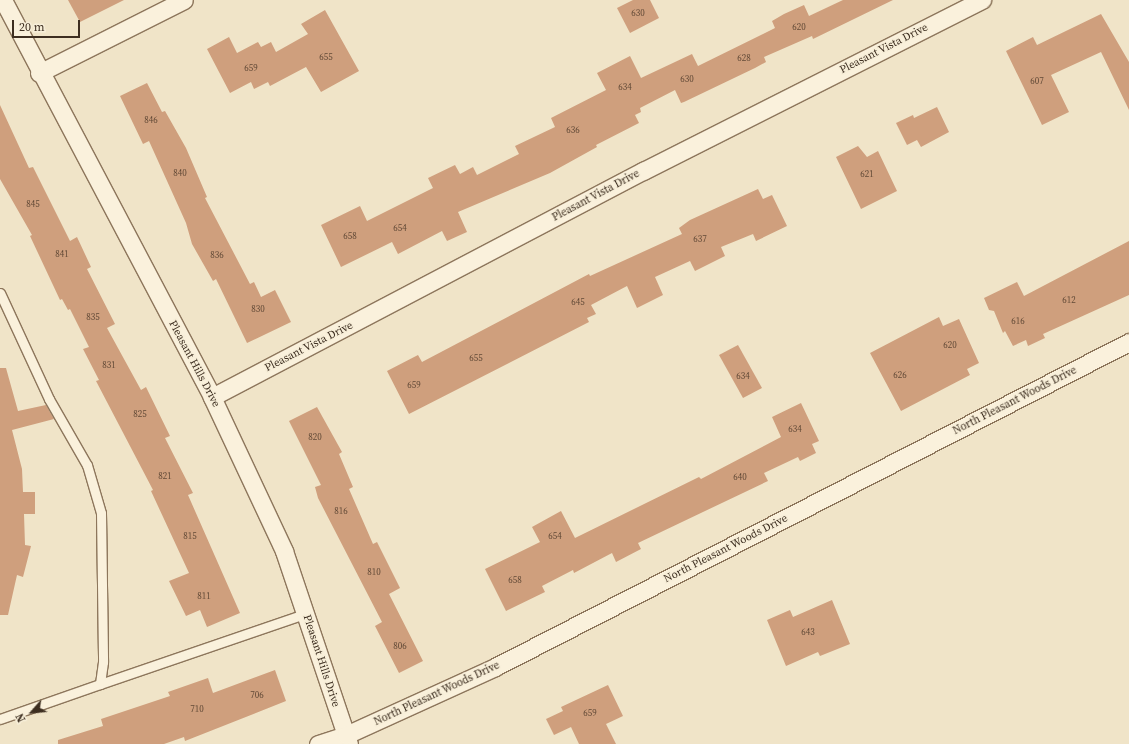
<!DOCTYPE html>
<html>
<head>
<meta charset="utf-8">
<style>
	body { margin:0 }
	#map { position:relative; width:1129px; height:744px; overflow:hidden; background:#f0e4c8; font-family:"Source Serif 4",serif }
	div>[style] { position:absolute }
	.building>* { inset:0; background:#cf9f7d }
	.roads { filter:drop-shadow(1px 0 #8d765c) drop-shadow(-1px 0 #8d765c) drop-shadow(0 1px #8d765c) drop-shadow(0 -1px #8d765c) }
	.service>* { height:9px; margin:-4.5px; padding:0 4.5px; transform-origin:4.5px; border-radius:4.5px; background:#faf1dc }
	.minor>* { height:17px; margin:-8.5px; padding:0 8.5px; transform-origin:8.5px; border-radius:8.5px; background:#faf1dc }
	span { translate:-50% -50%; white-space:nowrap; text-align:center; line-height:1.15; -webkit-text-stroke:3px #f7eed8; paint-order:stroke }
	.number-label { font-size:9px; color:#624a37 }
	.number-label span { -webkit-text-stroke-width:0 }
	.street-label { font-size:11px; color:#3d2e20 }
	.north { position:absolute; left:12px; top:692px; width:40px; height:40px; -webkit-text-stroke:3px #f7eed8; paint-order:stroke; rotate:243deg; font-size:11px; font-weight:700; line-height:16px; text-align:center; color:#3d2e20 }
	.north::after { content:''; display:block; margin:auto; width:14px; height:18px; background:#3d2e20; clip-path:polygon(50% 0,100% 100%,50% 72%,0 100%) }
	.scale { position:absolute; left:12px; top:20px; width:68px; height:18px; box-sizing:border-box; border:2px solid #3d2e20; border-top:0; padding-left:5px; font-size:12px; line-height:14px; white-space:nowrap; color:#3d2e20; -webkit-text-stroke:3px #f7eed8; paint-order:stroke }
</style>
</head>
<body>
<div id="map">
	<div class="building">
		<i style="clip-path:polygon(68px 0,124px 0,80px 22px)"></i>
		<i style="clip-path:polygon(633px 0,650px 0,659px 18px,630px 33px,617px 8px)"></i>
		<i style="clip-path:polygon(843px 0,893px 0,813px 39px,812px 36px,764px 57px,766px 62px,755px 68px,684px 102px,681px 103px,675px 90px,640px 108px,641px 112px,635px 115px,639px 123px,596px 145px,597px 147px,550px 173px,458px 212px,467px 232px,447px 241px,442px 231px,398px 254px,392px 242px,341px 267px,321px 225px,360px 206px,367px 221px,433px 188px,428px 178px,455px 165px,460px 174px,473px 167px,477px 175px,519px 154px,515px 146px,555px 127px,551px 118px,606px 90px,597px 73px,630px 56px,641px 78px,692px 54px,698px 66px,775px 28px,772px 21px,784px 14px,804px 5px,809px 16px)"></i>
		<i style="clip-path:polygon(325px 10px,359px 71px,321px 92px,306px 67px,270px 86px,268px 82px,254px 89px,251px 82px,230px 93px,207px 49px,229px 37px,237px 53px,258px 42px,261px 47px,271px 42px,276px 52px,308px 34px,301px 24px)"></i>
		<i style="clip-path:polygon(1101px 14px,1129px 62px,1129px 110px,1101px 52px,1051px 75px,1069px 112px,1042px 125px,1006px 51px,1033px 37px,1037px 45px)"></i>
		<i style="clip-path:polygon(147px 83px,162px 112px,165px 111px,186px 148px,207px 197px,205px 198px,250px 284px,254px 282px,261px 297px,275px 290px,291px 322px,247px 343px,216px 279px,213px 281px,192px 244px,186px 223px,149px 141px,143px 144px,120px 96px)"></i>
		<i style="clip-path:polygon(0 105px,29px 168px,33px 167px,70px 241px,77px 237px,91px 267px,87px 269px,115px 324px,107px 328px,141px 390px,146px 387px,170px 436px,165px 438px,193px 493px,188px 495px,240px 613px,207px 627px,200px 610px,186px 616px,169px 581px,189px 573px,151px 491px,153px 490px,96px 381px,99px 380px,83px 349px,89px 347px,70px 309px,68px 310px,62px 299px,60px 300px,30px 236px,32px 235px,0 179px)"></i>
		<i style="clip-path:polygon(937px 107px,949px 132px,921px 147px,917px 140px,907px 145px,896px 123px,913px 115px,914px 118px)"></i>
		<i style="clip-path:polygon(858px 146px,867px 157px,878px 151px,897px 191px,861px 209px,836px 157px)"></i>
		<i style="clip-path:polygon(758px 189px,763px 199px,772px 195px,787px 226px,756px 241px,753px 234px,721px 247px,725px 256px,695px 271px,690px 261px,655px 277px,663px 295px,637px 308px,627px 286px,591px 305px,596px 314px,587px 318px,589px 322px,409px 414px,387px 371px,418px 355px,422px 362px,589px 274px,590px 276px,682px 234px,679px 228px,690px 220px)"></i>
		<i style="clip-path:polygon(1129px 241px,1129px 295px,1043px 334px,1045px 338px,1028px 346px,1026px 340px,1013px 346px,1005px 331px,1003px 333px,994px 311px,989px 310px,984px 298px,1017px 282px,1024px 296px)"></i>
		<i style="clip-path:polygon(939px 317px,943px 326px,959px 319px,979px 363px,967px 369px,970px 375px,901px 411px,870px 353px)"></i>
		<i style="clip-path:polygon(738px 345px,762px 388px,743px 398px,719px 355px)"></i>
		<i style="clip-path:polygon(0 368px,6px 368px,18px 411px,46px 405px,54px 419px,12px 430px,22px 469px,23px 492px,35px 492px,35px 514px,24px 514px,25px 545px,31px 546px,23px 577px,17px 575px,8px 615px,0 615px)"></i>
		<i style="clip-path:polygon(801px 403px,819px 441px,812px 444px,816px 453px,800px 461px,798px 457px,764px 473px,768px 481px,638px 543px,641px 549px,616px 562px,612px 553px,574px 573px,573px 570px,542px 586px,545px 592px,506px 611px,485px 569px,540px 542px,532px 527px,561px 511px,575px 538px,699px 477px,701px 479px,781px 437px,772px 417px)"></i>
		<i style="clip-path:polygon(317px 407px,342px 452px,339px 454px,353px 487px,349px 489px,373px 544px,377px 542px,400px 588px,389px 594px,423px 661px,399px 673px,375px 626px,382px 622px,318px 498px,315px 487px,321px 485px,289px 421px)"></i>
		<i style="clip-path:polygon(832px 600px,850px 644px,820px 656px,818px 652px,786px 666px,767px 620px,790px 610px,793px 617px)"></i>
		<i style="clip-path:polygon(275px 670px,286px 701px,185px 741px,184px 737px,164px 744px,58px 744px,58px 740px,103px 726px,101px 719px,170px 696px,168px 692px,208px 678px,213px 693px)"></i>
		<i style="clip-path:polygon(608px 685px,623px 716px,606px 724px,616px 744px,579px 744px,571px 727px,554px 735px,546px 719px,563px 711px,561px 707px)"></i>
	</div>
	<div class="roads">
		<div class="service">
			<i style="left:0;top:293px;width:117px;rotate:65.2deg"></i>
			<i style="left:49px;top:399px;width:76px;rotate:60.1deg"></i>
			<i style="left:87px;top:465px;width:50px;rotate:73.7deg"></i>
			<i style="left:101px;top:513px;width:149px;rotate:89.2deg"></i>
			<i style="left:103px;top:662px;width:22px;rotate:98deg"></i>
			<i style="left:100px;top:684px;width:106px;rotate:160.7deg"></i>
			<i style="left:100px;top:684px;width:217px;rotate:-18.9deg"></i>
		</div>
		<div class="minor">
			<i style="left:3px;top:0;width:449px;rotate:62.2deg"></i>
			<i style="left:212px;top:397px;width:170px;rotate:64.9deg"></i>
			<i style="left:284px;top:551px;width:204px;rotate:71.4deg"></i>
			<i style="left:39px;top:73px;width:162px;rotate:-26.7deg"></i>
			<i style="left:212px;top:397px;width:487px;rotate:-27.7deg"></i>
			<i style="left:643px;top:171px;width:380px;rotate:-26.8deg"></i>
			<i style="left:318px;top:744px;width:29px;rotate:-18deg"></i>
			<i style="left:346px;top:735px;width:164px;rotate:-24.5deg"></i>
			<i style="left:495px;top:667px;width:712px;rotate:-27.14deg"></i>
		</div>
	</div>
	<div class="number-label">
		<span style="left:638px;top:13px">630</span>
		<span style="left:799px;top:27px">620</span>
		<span style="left:326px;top:57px">655</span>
		<span style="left:744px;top:58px">628</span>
		<span style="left:251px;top:68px">659</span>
		<span style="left:687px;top:79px">630</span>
		<span style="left:1037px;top:81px">607</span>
		<span style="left:625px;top:87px">634</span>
		<span style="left:151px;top:120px">846</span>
		<span style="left:573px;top:130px">636</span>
		<span style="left:180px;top:173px">840</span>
		<span style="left:867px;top:174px">621</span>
		<span style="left:33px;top:204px">845</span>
		<span style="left:400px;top:228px">654</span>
		<span style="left:350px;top:236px">658</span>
		<span style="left:700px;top:239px">637</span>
		<span style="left:62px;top:254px">841</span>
		<span style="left:217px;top:255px">836</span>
		<span style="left:1069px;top:300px">612</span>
		<span style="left:578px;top:302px">645</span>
		<span style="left:258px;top:309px">830</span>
		<span style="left:93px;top:317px">835</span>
		<span style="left:1018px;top:321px">616</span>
		<span style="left:950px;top:345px">620</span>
		<span style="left:476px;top:358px">655</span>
		<span style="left:109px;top:365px">831</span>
		<span style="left:900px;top:375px">626</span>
		<span style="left:743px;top:376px">634</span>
		<span style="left:414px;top:385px">659</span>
		<span style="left:140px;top:414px">825</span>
		<span style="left:795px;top:429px">634</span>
		<span style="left:315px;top:437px">820</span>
		<span style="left:165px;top:476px">821</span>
		<span style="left:740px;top:477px">640</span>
		<span style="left:341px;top:511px">816</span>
		<span style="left:190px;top:536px">815</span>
		<span style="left:555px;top:536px">654</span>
		<span style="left:374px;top:572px">810</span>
		<span style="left:515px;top:580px">658</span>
		<span style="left:204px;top:596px">811</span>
		<span style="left:808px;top:632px">643</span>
		<span style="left:400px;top:646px">806</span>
		<span style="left:257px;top:695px">706</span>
		<span style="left:197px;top:709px">710</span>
		<span style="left:590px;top:713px">659</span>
	</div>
	<div class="street-label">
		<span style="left:884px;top:49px;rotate:-27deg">Pleasant Vista Drive</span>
		<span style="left:596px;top:196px;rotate:-28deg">Pleasant Vista Drive</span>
		<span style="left:309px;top:347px;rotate:-27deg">Pleasant Vista Drive</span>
		<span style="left:194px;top:364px;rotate:62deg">Pleasant Hills Drive</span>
		<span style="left:1015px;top:401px;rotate:-27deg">North Pleasant Woods Drive</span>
		<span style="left:726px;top:549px;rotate:-27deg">North Pleasant Woods Drive</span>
		<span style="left:321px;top:661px;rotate:72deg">Pleasant Hills Drive</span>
		<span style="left:437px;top:694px;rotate:-25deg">North Pleasant Woods Drive</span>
	</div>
	<div class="north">N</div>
	<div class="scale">20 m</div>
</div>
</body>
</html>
